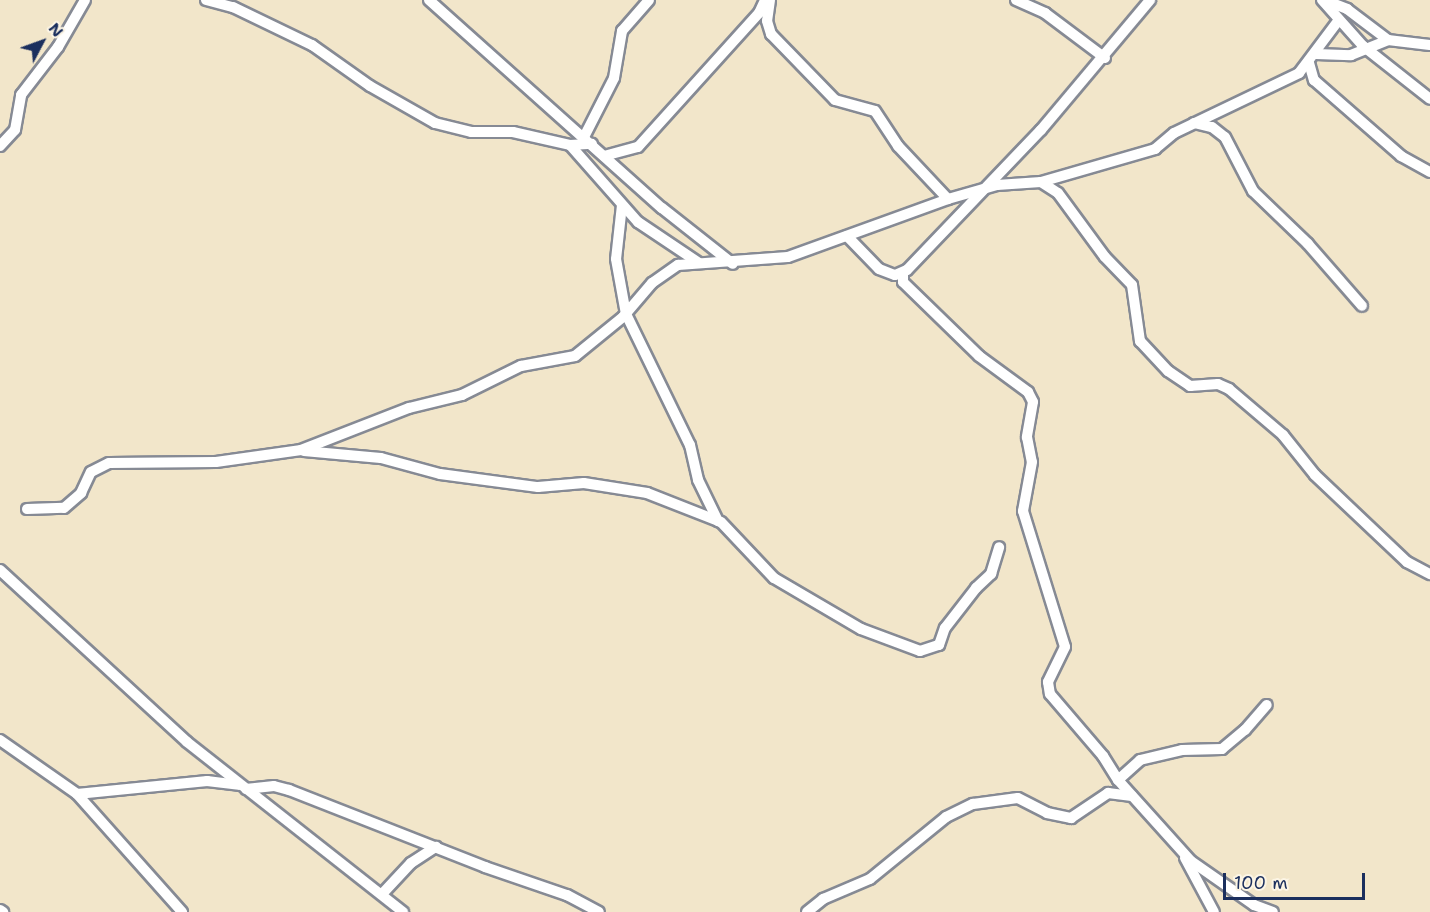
<!DOCTYPE html>
<html>
<head>
<meta charset="utf-8">
<style>
	body { margin:0 }
	#map { position:relative; width:1430px; height:912px; overflow:hidden; background:#f2e6ca; font-family:"Shantell Sans",sans-serif }
	div>[style] { position:absolute }
	.roads { filter:drop-shadow(2px 0 #868a94) drop-shadow(-2px 0 #868a94) drop-shadow(0 2px #868a94) drop-shadow(0 -2px #868a94) }
	.minor>* { height:10px; margin:-5px; padding:0 5px; transform-origin:5px; border-radius:5px; background:#fff }
	span { translate:-50% -50%; white-space:nowrap; text-align:center; line-height:1.15; -webkit-text-stroke:5px #fcf5e5; paint-order:stroke }
	.north { position:absolute; left:12px; top:12px; width:60px; height:60px; -webkit-text-stroke:4px #fcf5e5; paint-order:stroke; rotate:49deg; font-size:16px; font-weight:700; line-height:24px; text-align:center; color:#1b2f5e }
	.north::after { content:''; display:block; margin:auto; width:21px; height:27px; background:#1b2f5e; clip-path:polygon(50% 0,100% 100%,50% 72%,0 100%) }
	.scale { position:absolute; left:1223px; top:873px; width:142px; height:27px; box-sizing:border-box; border:3px solid #1b2f5e; border-top:0; padding-left:8px; font-size:18px; line-height:21px; white-space:nowrap; color:#1b2f5e; -webkit-text-stroke:4px #fcf5e5; paint-order:stroke }
</style>
</head>
<body>
<div id="map">
	<div class="roads">
		<div class="minor">
			<i style="left:206px;top:0;width:28px;rotate:15deg"></i>
			<i style="left:233px;top:7px;width:88px;rotate:25.7deg"></i>
			<i style="left:312px;top:45px;width:71px;rotate:35.3deg"></i>
			<i style="left:370px;top:86px;width:75px;rotate:29.6deg"></i>
			<i style="left:435px;top:123px;width:37px;rotate:14deg"></i>
			<i style="left:471px;top:132px;width:42px"></i>
			<i style="left:513px;top:132px;width:58px;rotate:12.8deg"></i>
			<i style="left:570px;top:145px;width:22px;rotate:-3deg"></i>
			<i style="left:429px;top:0;width:312px;rotate:41.8deg"></i>
			<i style="left:662px;top:208px;width:90px;rotate:38.3deg"></i>
			<i style="left:770px;top:0;width:21px;rotate:98deg"></i>
			<i style="left:767px;top:21px;width:14px;rotate:73deg"></i>
			<i style="left:771px;top:34px;width:92px;rotate:45.9deg"></i>
			<i style="left:835px;top:100px;width:41px;rotate:15.4deg"></i>
			<i style="left:875px;top:111px;width:42px;rotate:56.7deg"></i>
			<i style="left:898px;top:146px;width:73px;rotate:46.7deg"></i>
			<i style="left:1016px;top:0;width:32px;rotate:24deg"></i>
			<i style="left:1045px;top:13px;width:75px;rotate:36.9deg"></i>
			<i style="left:1322px;top:0;width:62px;rotate:48.3deg"></i>
			<i style="left:1363px;top:46px;width:85px;rotate:38.3deg"></i>
			<i style="left:1324px;top:0;width:25px;rotate:21deg"></i>
			<i style="left:1347px;top:9px;width:51px;rotate:37.1deg"></i>
			<i style="left:1388px;top:40px;width:42px;rotate:6.8deg"></i>
			<i style="left:1316px;top:54px;width:35px;rotate:2deg"></i>
			<i style="left:1351px;top:55px;width:40px;rotate:-22deg"></i>
			<i style="left:1309px;top:63px;width:18px;rotate:74deg"></i>
			<i style="left:1314px;top:80px;width:116px;rotate:41.1deg"></i>
			<i style="left:1401px;top:156px;width:33px;rotate:29deg"></i>
			<i style="left:1194px;top:123px;width:18px;rotate:13deg"></i>
			<i style="left:1212px;top:127px;width:16px;rotate:38deg"></i>
			<i style="left:1225px;top:137px;width:61px;rotate:62.6deg"></i>
			<i style="left:1253px;top:191px;width:76px;rotate:43.9deg"></i>
			<i style="left:1308px;top:244px;width:82px;rotate:48.9deg"></i>
			<i style="left:584px;top:137px;width:66px;rotate:-63deg"></i>
			<i style="left:614px;top:78px;width:48px;rotate:-80.3deg"></i>
			<i style="left:622px;top:31px;width:41px;rotate:-48.9deg"></i>
			<i style="left:570px;top:145px;width:103px;rotate:48.6deg"></i>
			<i style="left:638px;top:222px;width:73px;rotate:33.9deg"></i>
			<i style="left:0;top:146px;width:22px;rotate:-47deg"></i>
			<i style="left:15px;top:130px;width:36px;rotate:-80deg"></i>
			<i style="left:21px;top:95px;width:61px;rotate:-52.4deg"></i>
			<i style="left:58px;top:47px;width:54px;rotate:-60.1deg"></i>
			<i style="left:604px;top:156px;width:35px;rotate:-15deg"></i>
			<i style="left:638px;top:147px;width:181px;rotate:-47.9deg"></i>
			<i style="left:759px;top:13px;width:14px;rotate:-65deg"></i>
			<i style="left:1041px;top:182px;width:20px;rotate:33deg"></i>
			<i style="left:1058px;top:193px;width:79px;rotate:53.7deg"></i>
			<i style="left:1105px;top:257px;width:39px;rotate:46deg"></i>
			<i style="left:1132px;top:285px;width:57px;rotate:81.9deg"></i>
			<i style="left:1140px;top:341px;width:41px;rotate:47deg"></i>
			<i style="left:1168px;top:371px;width:27px;rotate:34deg"></i>
			<i style="left:1190px;top:386px;width:28px;rotate:-4deg"></i>
			<i style="left:1218px;top:384px;width:12px;rotate:24deg"></i>
			<i style="left:1229px;top:389px;width:71px;rotate:40.4deg"></i>
			<i style="left:1283px;top:435px;width:51px;rotate:51.3deg"></i>
			<i style="left:1315px;top:475px;width:127px;rotate:43.4deg"></i>
			<i style="left:1407px;top:562px;width:26px;rotate:28deg"></i>
			<i style="left:622px;top:205px;width:54px;rotate:96.3deg"></i>
			<i style="left:616px;top:259px;width:56px;rotate:79.7deg"></i>
			<i style="left:626px;top:314px;width:146px;rotate:64deg"></i>
			<i style="left:690px;top:445px;width:36px;rotate:77deg"></i>
			<i style="left:698px;top:480px;width:46px;rotate:64deg"></i>
			<i style="left:847px;top:236px;width:46px;rotate:45.9deg"></i>
			<i style="left:879px;top:269px;width:17px;rotate:21deg"></i>
			<i style="left:895px;top:275px;width:13px;rotate:-23deg"></i>
			<i style="left:907px;top:270px;width:194px;rotate:-46.3deg"></i>
			<i style="left:1041px;top:130px;width:170px;rotate:-50deg"></i>
			<i style="left:903px;top:273px;width:9px;rotate:90deg"></i>
			<i style="left:903px;top:282px;width:106px;rotate:44.2deg"></i>
			<i style="left:979px;top:356px;width:61px;rotate:36.3deg"></i>
			<i style="left:1028px;top:392px;width:11px;rotate:63deg"></i>
			<i style="left:1033px;top:402px;width:36px;rotate:100deg"></i>
			<i style="left:1027px;top:437px;width:25px;rotate:79deg"></i>
			<i style="left:1032px;top:462px;width:50px;rotate:100.4deg"></i>
			<i style="left:1023px;top:511px;width:142px;rotate:72.8deg"></i>
			<i style="left:1065px;top:647px;width:39px;rotate:116deg"></i>
			<i style="left:1048px;top:682px;width:12px;rotate:81deg"></i>
			<i style="left:1050px;top:694px;width:82px;rotate:49.5deg"></i>
			<i style="left:1103px;top:756px;width:28px;rotate:58deg"></i>
			<i style="left:1118px;top:780px;width:109px;rotate:48deg"></i>
			<i style="left:1191px;top:861px;width:77px;rotate:34.9deg"></i>
			<i style="left:1254px;top:905px;width:20px;rotate:20deg"></i>
			<i style="left:304px;top:451px;width:77px;rotate:5.2deg"></i>
			<i style="left:381px;top:458px;width:61px;rotate:15.2deg"></i>
			<i style="left:440px;top:474px;width:99px;rotate:7.6deg"></i>
			<i style="left:538px;top:487px;width:46px;rotate:-5deg"></i>
			<i style="left:584px;top:483px;width:64px;rotate:9deg"></i>
			<i style="left:647px;top:493px;width:79px;rotate:21.4deg"></i>
			<i style="left:721px;top:522px;width:77px;rotate:46.6deg"></i>
			<i style="left:774px;top:578px;width:101px;rotate:30.4deg"></i>
			<i style="left:861px;top:629px;width:63px;rotate:20.4deg"></i>
			<i style="left:920px;top:651px;width:20px;rotate:-18deg"></i>
			<i style="left:939px;top:645px;width:18px;rotate:-71deg"></i>
			<i style="left:945px;top:628px;width:51px;rotate:-52.2deg"></i>
			<i style="left:976px;top:588px;width:21px;rotate:-43deg"></i>
			<i style="left:991px;top:574px;width:28px;rotate:-73deg"></i>
			<i style="left:27px;top:509px;width:37px;rotate:-2deg"></i>
			<i style="left:64px;top:508px;width:23px;rotate:-41deg"></i>
			<i style="left:81px;top:493px;width:23px;rotate:-65deg"></i>
			<i style="left:91px;top:472px;width:20px;rotate:-27deg"></i>
			<i style="left:109px;top:463px;width:107px;rotate:-0.5deg"></i>
			<i style="left:216px;top:462px;width:86px;rotate:-8deg"></i>
			<i style="left:301px;top:450px;width:116px;rotate:-21.3deg"></i>
			<i style="left:409px;top:408px;width:55px;rotate:-13.8deg"></i>
			<i style="left:462px;top:395px;width:66px;rotate:-26.2deg"></i>
			<i style="left:521px;top:366px;width:55px;rotate:-10.5deg"></i>
			<i style="left:575px;top:356px;width:62px;rotate:-39.1deg"></i>
			<i style="left:623px;top:317px;width:45px;rotate:-49.5deg"></i>
			<i style="left:652px;top:283px;width:32px;rotate:-35deg"></i>
			<i style="left:678px;top:265px;width:110px;rotate:-4.2deg"></i>
			<i style="left:788px;top:257px;width:170px;rotate:-19.9deg"></i>
			<i style="left:948px;top:199px;width:51px;rotate:-15.9deg"></i>
			<i style="left:997px;top:185px;width:44px;rotate:-3.9deg"></i>
			<i style="left:1041px;top:182px;width:119px;rotate:-16.1deg"></i>
			<i style="left:1155px;top:149px;width:25px;rotate:-40deg"></i>
			<i style="left:1174px;top:133px;width:139px;rotate:-25.6deg"></i>
			<i style="left:1299px;top:73px;width:65px;rotate:-53.1deg"></i>
			<i style="left:0;top:570px;width:254px;rotate:42.6deg"></i>
			<i style="left:187px;top:742px;width:275px;rotate:38.2deg"></i>
			<i style="left:0;top:740px;width:94px;rotate:35deg"></i>
			<i style="left:77px;top:794px;width:131px;rotate:-5.7deg"></i>
			<i style="left:207px;top:781px;width:32px;rotate:7deg"></i>
			<i style="left:1118px;top:780px;width:30px;rotate:-42deg"></i>
			<i style="left:1140px;top:760px;width:43px;rotate:-13.4deg"></i>
			<i style="left:1182px;top:750px;width:40px;rotate:-1.4deg"></i>
			<i style="left:1222px;top:749px;width:30px;rotate:-40deg"></i>
			<i style="left:1245px;top:730px;width:33px;rotate:-49deg"></i>
			<i style="left:246px;top:789px;width:28px;rotate:-6deg"></i>
			<i style="left:274px;top:786px;width:16px;rotate:15deg"></i>
			<i style="left:289px;top:790px;width:211px;rotate:21.4deg"></i>
			<i style="left:485px;top:867px;width:87px;rotate:18.9deg"></i>
			<i style="left:567px;top:895px;width:36px;rotate:28deg"></i>
			<i style="left:77px;top:794px;width:158px;rotate:48.3deg"></i>
			<i style="left:1185px;top:858px;width:61px;rotate:61.8deg"></i>
			<i style="left:383px;top:893px;width:41px;rotate:-47deg"></i>
			<i style="left:411px;top:863px;width:30px;rotate:-33deg"></i>
			<i style="left:0;top:910px;width:4px;rotate:34deg"></i>
			<i style="left:807px;top:912px;width:21px;rotate:-39deg"></i>
			<i style="left:823px;top:899px;width:51px;rotate:-23.1deg"></i>
			<i style="left:870px;top:879px;width:98px;rotate:-39.2deg"></i>
			<i style="left:946px;top:817px;width:30px;rotate:-26deg"></i>
			<i style="left:973px;top:804px;width:45px;rotate:-7.6deg"></i>
			<i style="left:1018px;top:798px;width:33px;rotate:27deg"></i>
			<i style="left:1047px;top:813px;width:25px;rotate:12deg"></i>
			<i style="left:1071px;top:818px;width:45px;rotate:-34deg"></i>
			<i style="left:1108px;top:793px;width:24px;rotate:7deg"></i>
		</div>
	</div>
	<div class="north">N</div>
	<div class="scale">100 m</div>
</div>
</body>
</html>
